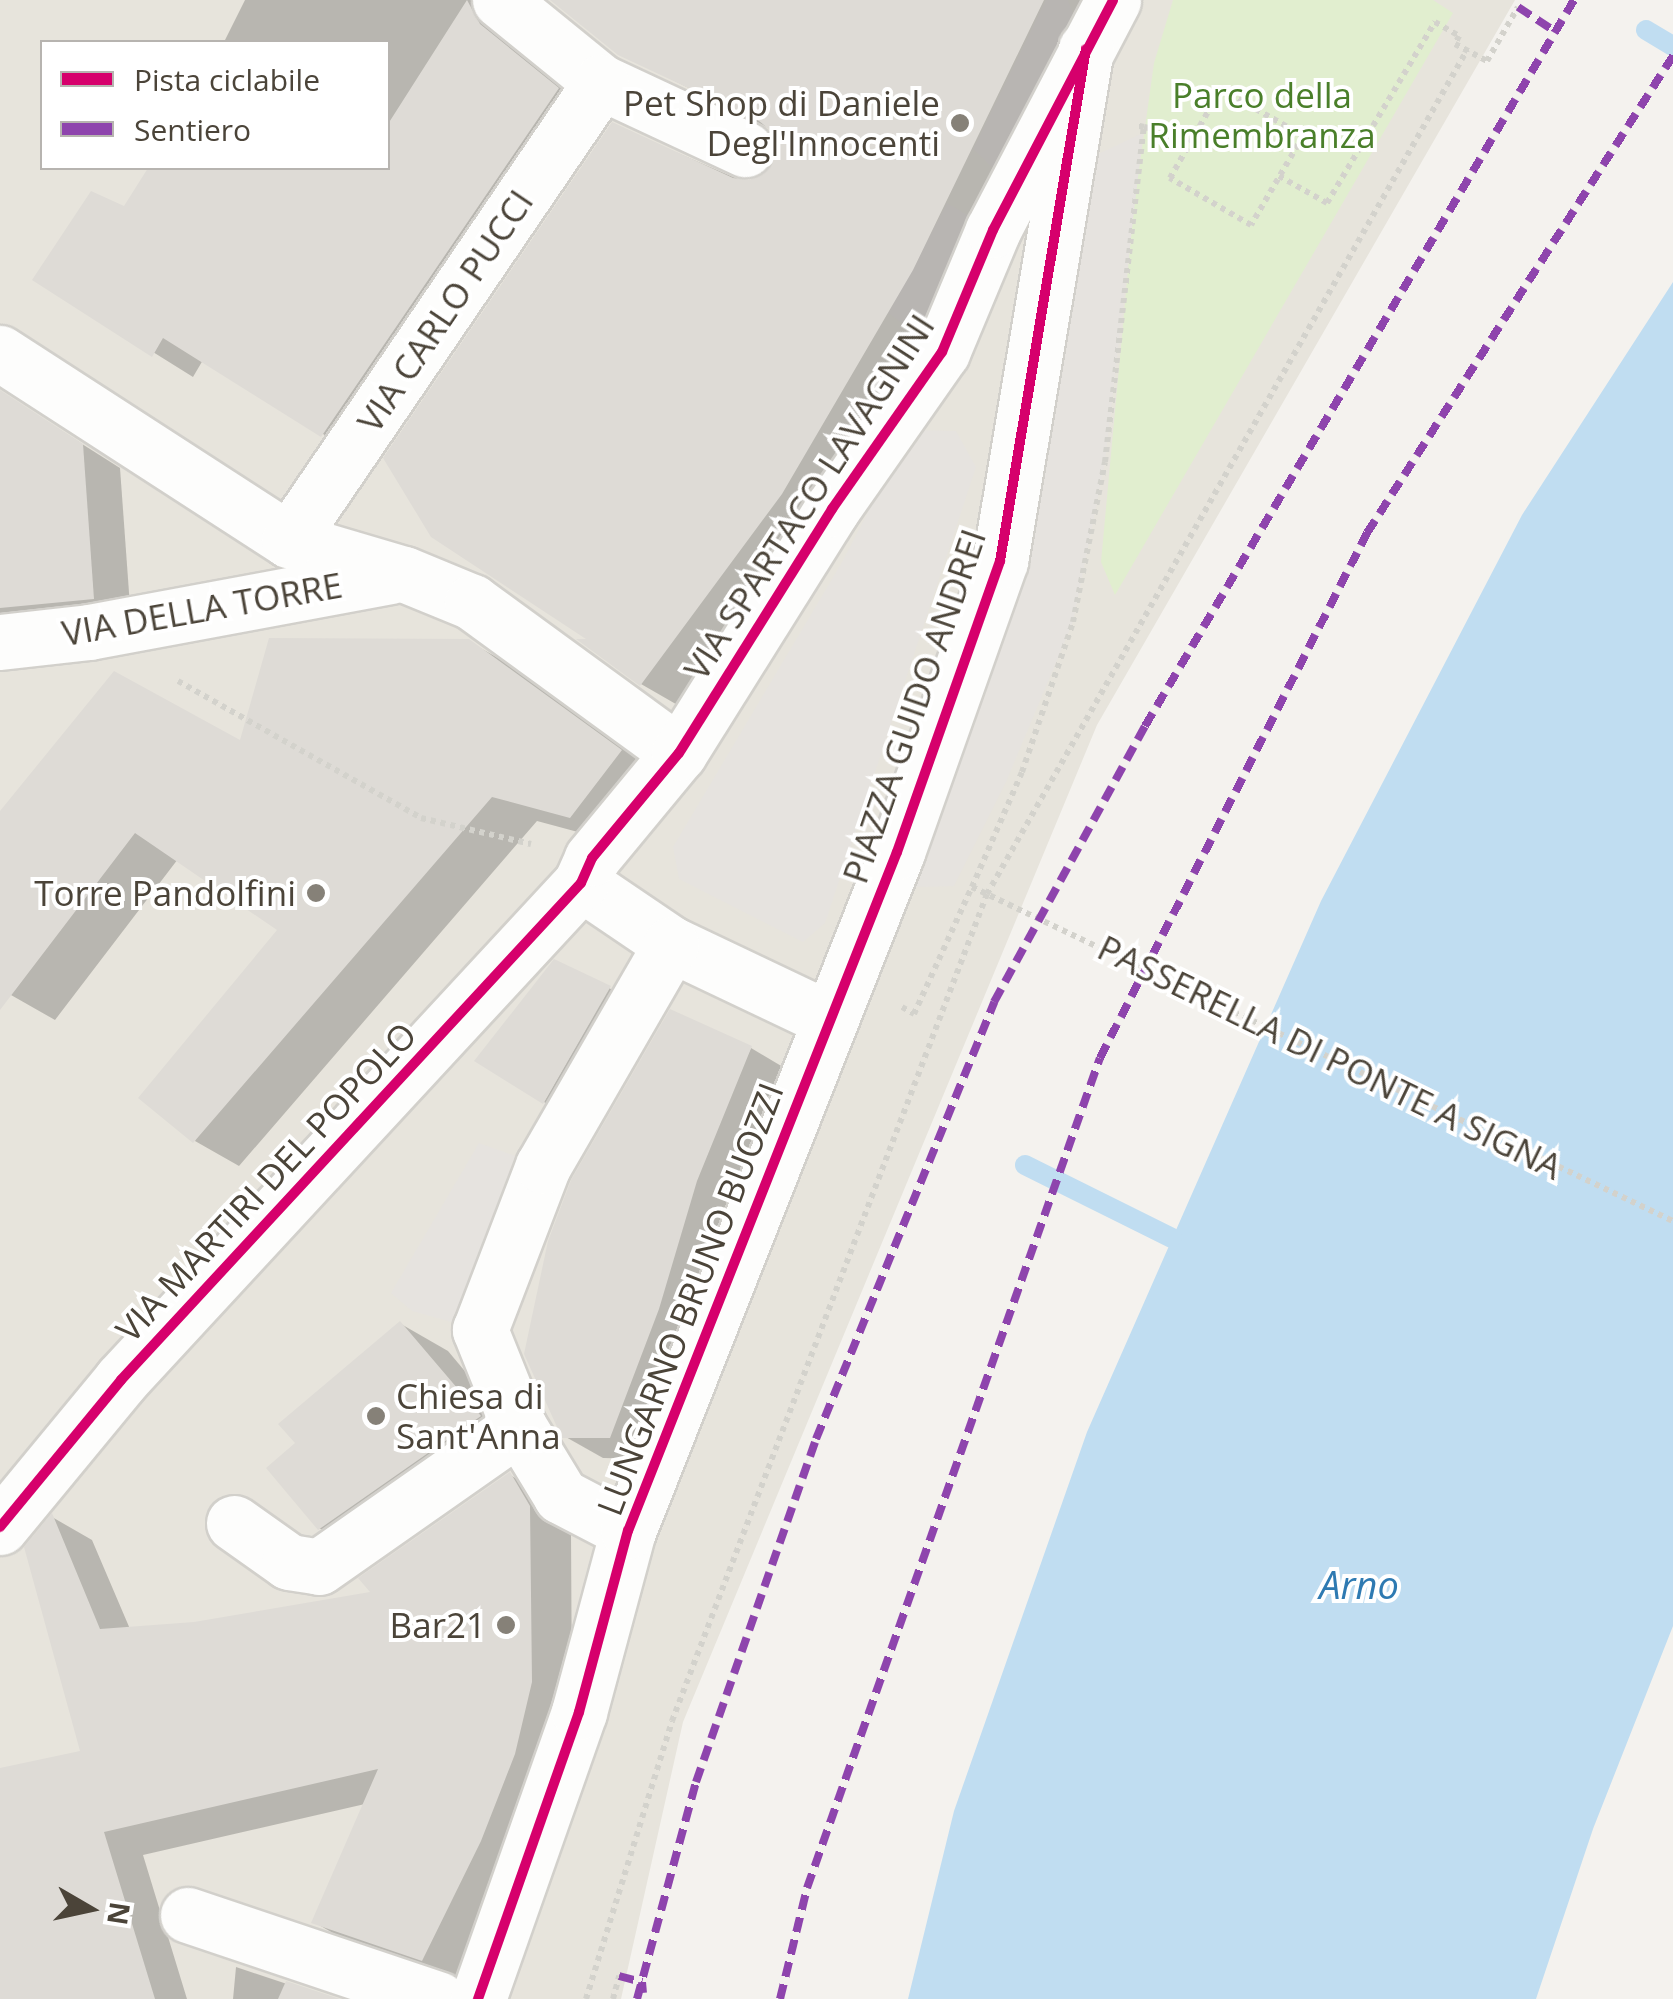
<!DOCTYPE html>
<html>
<head>
<meta charset="utf-8">
<style>
	body { margin:0 }
	#map { position:relative; width:1673px; height:1999px; overflow:hidden; background:#f4f2ee; font-family:"Open Sans",sans-serif }
	div>[style] { position:absolute }
	.residential>* { inset:0; background:#e7e4dc }
	.green>* { inset:0; background:#e1eecf }
	.parking>* { inset:0; background:#e6e3df }
	.water>* { inset:0; background:#c0ddf1 }
	.shadow>* { inset:0; background:#0003 }
	.stream>* { height:20px; margin:-10px; padding:0 10px; transform-origin:10px; border-radius:10px; background:#c0ddf1 }
	.building>* { inset:0; background:#dedbd6 }
	.path>* { height:6px; margin-top:-3px; transform-origin:0; background:repeating-linear-gradient(90deg,#d3d2cc 0 5px,transparent 0 10px) }
	.roads { filter:drop-shadow(2px 0 #d2d0cb) drop-shadow(-2px 0 #d2d0cb) drop-shadow(0 2px #d2d0cb) drop-shadow(0 -2px #d2d0cb) }
	.minor>* { height:55px; margin:-27.5px; padding:0 27.5px; transform-origin:27.5px; border-radius:27.5px; background:#fdfdfc }
	.quiet>* { height:8px; margin-top:-4px; transform-origin:0; background:repeating-linear-gradient(90deg,#8e44ad 0 15px,transparent 0 23px) }
	.cycleway>* { height:10px; margin:-5px; padding:0 5px; transform-origin:5px; border-radius:5px; background:#d6006c }
	.dots>* { width:28px; height:28px; translate:-50% -50%; box-sizing:border-box; border:5px solid #fff; border-radius:50% }
	span { translate:-50% -50%; white-space:nowrap; text-align:center; line-height:1.15; -webkit-text-stroke:8px #fff; paint-order:stroke }
	.park-label { font-size:35px; color:#4a7f2a }
	.poi-label { font-size:35px; color:#4b4439 }
	.right { translate:-100% -50%; text-align:right }
	.left { translate:0 -50%; text-align:left }
	.street-label { font-size:35px; color:#4b4439 }
	.water-label { font-size:38px; color:#2e7ab2; font-style:italic }
	.legend { position:absolute; left:40px; top:40px; width:350px; height:130px; box-sizing:border-box; background:#fff; border:2px solid #b7b4b0; margin:0; padding:12px 18px; list-style:none; font-size:30px; color:#4b4439 }
	.legend li { display:flex; align-items:center; gap:20px; height:50px }
	.legend b { width:50px; border:2px solid #b7b4b0 }
	.north { position:absolute; left:40px; top:1859px; width:100px; height:100px; -webkit-text-stroke:8px #fff; paint-order:stroke; rotate:99deg; font-size:28px; font-weight:700; line-height:40px; text-align:center; color:#4b4439 }
	.north::after { content:''; display:block; margin:auto; width:35px; height:45px; background:#4b4439; clip-path:polygon(50% 0,100% 100%,50% 72%,0 100%) }
</style>
</head>
<body>
<div id="map">
	<div class="residential">
		<i style="clip-path:polygon(evenodd,0 0,1515px 0,1097px 725px,683px 1722px,621px 1999px,0 1999px,0 0,42px 42px,388px 42px,388px 168px,42px 168px,42px 42px)"></i>
	</div>
	<div class="green">
		<i style="clip-path:polygon(1173px 0,1433px 0,1453px 13px,1115px 595px,1101px 562px,1134px 206px,1154px 63px)"></i>
	</div>
	<div class="parking">
		<i style="clip-path:polygon(1046px 0,1068px 0,1086px 49px,1015px 190px,973px 149px)"></i>
		<i style="clip-path:polygon(1143px 133px,1105px 462px,1073px 622px,1006px 782px,954px 886px,881px 888px,1000px 561px,1066px 169px)"></i>
		<i style="clip-path:polygon(947px 203px,993px 230px,942px 352px,888px 313px)"></i>
		<i style="clip-path:polygon(911px 430px,956px 431px,976px 467px,825px 923px,803px 942px,679px 879px,673px 847px,841px 564px)"></i>
		<i style="clip-path:polygon(479px 1143px,543px 1166px,480px 1330px,412px 1311px,391px 1293px)"></i>
	</div>
	<div class="water">
		<i style="clip-path:polygon(1673px 282px,1673px 1626px,1593px 1829px,1536px 1999px,908px 1999px,954px 1811px,1087px 1432px,1321px 901px,1522px 515px)"></i>
	</div>
	<div class="shadow">
		<i style="clip-path:polygon(245px 0,520px 0,598px 113px,362px 458px,203px 360px,193px 377px,36px 279px,125px 210px,151px 168px,388px 168px,388px 42px,224px 42px)"></i>
		<i style="clip-path:polygon(553px 0,1099px 0,953px 293px,681px 707px,641px 684px,594px 642px,613px 125px,747px 183px,764px 177px,775px 164px,779px 147px,771px 129px,619px 53px)"></i>
		<i style="clip-path:polygon(0 392px,120px 468px,131px 620px,0 630px)"></i>
		<i style="clip-path:polygon(468px 641px,514px 667px,664px 777px,615px 842px,537px 821px,239px 1166px,195px 1141px,281px 930px,178px 859px,55px 1020px,11px 995px,0 982px,0 815px,241px 744px)"></i>
		<i style="clip-path:polygon(609px 988px,635px 1003px,570px 1117px,544px 1102px)"></i>
		<i style="clip-path:polygon(751px 1048px,788px 1070px,648px 1459px,603px 1458px,564px 1436px)"></i>
		<i style="clip-path:polygon(401px 1324px,448px 1351px,526px 1444px,367px 1555px,319px 1528px,298px 1444px)"></i>
		<i style="clip-path:polygon(510px 1475px,550px 1498px,571px 1531px,572px 1706px,463px 1982px,355px 1946px,314px 1922px,365px 1804px,143px 1855px,187px 1999px,0 1999px,0 1770px,84px 1753px,52px 1517px,92px 1540px,130px 1629px,194px 1624px,374px 1593px)"></i>
		<i style="clip-path:polygon(236px 1967px,332px 1999px,233px 1999px)"></i>
	</div>
	<div class="stream">
		<i style="left:1646px;top:30px;width:31px;rotate:31deg"></i>
		<i style="left:1025px;top:1165px;width:164px;rotate:26.4deg"></i>
	</div>
	<div class="building">
		<i style="clip-path:polygon(467px 0,480px 24px,559px 88px,321px 437px,163px 338px,152px 357px,32px 280px,91px 191px,124px 206px,148px 168px,388px 168px,388px 124px)"></i>
		<i style="clip-path:polygon(550px 0,1044px 0,913px 270px,782px 494px,640px 686px,576px 639px,586px 639px,431px 537px,383px 458px,612px 122px,733px 178px,749px 180px,762px 175px,774px 161px,776px 145px,770px 130px,759px 121px,618px 55px)"></i>
		<i style="clip-path:polygon(0 390px,83px 444px,94px 599px,0 608px)"></i>
		<i style="clip-path:polygon(269px 638px,469px 639px,622px 750px,570px 818px,492px 797px,193px 1143px,138px 1098px,277px 930px,135px 833px,0 1010px,0 811px,114px 671px,240px 740px)"></i>
		<i style="clip-path:polygon(554px 959px,611px 986px,543px 1104px,474px 1061px)"></i>
		<i style="clip-path:polygon(670px 1009px,752px 1046px,697px 1181px,659px 1309px,610px 1438px,562px 1438px,524px 1354px,548px 1241px,571px 1180px)"></i>
		<i style="clip-path:polygon(400px 1321px,481px 1416px,318px 1530px,266px 1468px,295px 1443px,278px 1424px)"></i>
		<i style="clip-path:polygon(510px 1472px,530px 1506px,532px 1682px,515px 1754px,481px 1841px,422px 1961px,311px 1923px,378px 1769px,104px 1832px,155px 1999px,0 1999px,0 1768px,80px 1751px,24px 1547px,52px 1513px,100px 1629px,194px 1622px,370px 1592px,358px 1578px)"></i>
		<i style="clip-path:polygon(286px 1981px,340px 1999px,278px 1999px)"></i>
	</div>
	<div class="path">
		<i style="left:1221px;top:89px;width:95px;rotate:29.8deg"></i>
		<i style="left:1303px;top:136px;width:103px;rotate:120.3deg"></i>
		<i style="left:1251px;top:225px;width:94px;rotate:-149.9deg"></i>
		<i style="left:1170px;top:178px;width:103px;rotate:-60.2deg"></i>
		<i style="left:1144px;top:127px;width:50px;rotate:11.5deg"></i>
		<i style="left:1279px;top:176px;width:55px;rotate:29.4deg"></i>
		<i style="left:1327px;top:203px;width:211px;rotate:-59.2deg"></i>
		<i style="left:1435px;top:22px;width:28px;rotate:30deg"></i>
		<i style="left:1459px;top:36px;width:9px;rotate:117deg"></i>
		<i style="left:1455px;top:44px;width:36px;rotate:28deg"></i>
		<i style="left:1487px;top:61px;width:62px;rotate:-60.1deg"></i>
		<i style="left:178px;top:681px;width:279px;rotate:29.4deg"></i>
		<i style="left:421px;top:818px;width:113px;rotate:13.3deg"></i>
		<i style="left:972px;top:887px;width:125px;rotate:-66.5deg"></i>
		<i style="left:1022px;top:772px;width:158px;rotate:-71.2deg"></i>
		<i style="left:1073px;top:622px;width:163px;rotate:-78.7deg"></i>
		<i style="left:1105px;top:462px;width:337px;rotate:-83.4deg"></i>
		<i style="left:1144px;top:127px;width:9px;rotate:-167deg"></i>
		<i style="left:902px;top:1007px;width:14px;rotate:30deg"></i>
		<i style="left:914px;top:1014px;width:140px;rotate:-65.5deg"></i>
		<i style="left:972px;top:887px;width:777px;rotate:25.48deg"></i>
		<i style="left:586px;top:1999px;width:291px;rotate:-72.8deg"></i>
		<i style="left:672px;top:1721px;width:885px;rotate:-69.15deg"></i>
		<i style="left:987px;top:894px;width:971px;rotate:-60.37deg"></i>
		<i style="left:613px;top:1999px;width:24px;rotate:-75deg"></i>
	</div>
	<div class="roads">
		<div class="minor">
			<i style="left:500px;top:0;width:130px;rotate:39.1deg"></i>
			<i style="left:601px;top:82px;width:159px;rotate:25deg"></i>
			<i style="left:0;top:353px;width:344px;rotate:32.9deg"></i>
			<i style="left:289px;top:540px;width:120px;rotate:16.5deg"></i>
			<i style="left:404px;top:574px;width:74px;rotate:22.4deg"></i>
			<i style="left:472px;top:602px;width:256px;rotate:36.1deg"></i>
			<i style="left:289px;top:540px;width:554px;rotate:-55.74deg"></i>
			<i style="left:0;top:642px;width:90px;rotate:-6.4deg"></i>
			<i style="left:89px;top:632px;width:307px;rotate:-10.5deg"></i>
			<i style="left:581px;top:883px;width:109px;rotate:34.1deg"></i>
			<i style="left:671px;top:944px;width:175px;rotate:25.4deg"></i>
			<i style="left:234px;top:1523px;width:67px;rotate:35.3deg"></i>
			<i style="left:289px;top:1562px;width:30px;rotate:9deg"></i>
			<i style="left:319px;top:1567px;width:244px;rotate:-35deg"></i>
			<i style="left:0;top:1527px;width:190px;rotate:-50.5deg"></i>
			<i style="left:121px;top:1380px;width:677px;rotate:-47.21deg"></i>
			<i style="left:581px;top:883px;width:27px;rotate:-66deg"></i>
			<i style="left:592px;top:858px;width:136px;rotate:-50.4deg"></i>
			<i style="left:679px;top:753px;width:288px;rotate:-57.9deg"></i>
			<i style="left:832px;top:509px;width:192px;rotate:-55deg"></i>
			<i style="left:942px;top:352px;width:132px;rotate:-67.3deg"></i>
			<i style="left:993px;top:230px;width:259px;rotate:-62.4deg"></i>
			<i style="left:628px;top:1531px;width:76px;rotate:-152.4deg"></i>
			<i style="left:561px;top:1496px;width:81px;rotate:-121.3deg"></i>
			<i style="left:519px;top:1427px;width:105px;rotate:-111.9deg"></i>
			<i style="left:480px;top:1330px;width:176px;rotate:-69deg"></i>
			<i style="left:543px;top:1166px;width:256px;rotate:-60deg"></i>
			<i style="left:188px;top:1915px;width:264px;rotate:18.6deg"></i>
			<i style="left:478px;top:1999px;width:304px;rotate:-70.6deg"></i>
			<i style="left:579px;top:1712px;width:188px;rotate:-74.9deg"></i>
			<i style="left:628px;top:1531px;width:730px;rotate:-68.39deg"></i>
			<i style="left:897px;top:852px;width:309px;rotate:-70.5deg"></i>
			<i style="left:1000px;top:561px;width:519px;rotate:-80.47deg"></i>
		</div>
	</div>
	<div class="quiet">
		<i style="left:1518px;top:7px;width:42px;rotate:33.3deg"></i>
		<i style="left:619px;top:1976px;width:24px;rotate:15deg"></i>
		<i style="left:642px;top:1982px;width:11px;rotate:85deg"></i>
		<i style="left:637px;top:1999px;width:225px;rotate:-74.8deg"></i>
		<i style="left:696px;top:1782px;width:363px;rotate:-70.7deg"></i>
		<i style="left:816px;top:1439px;width:472px;rotate:-67.8deg"></i>
		<i style="left:994px;top:1002px;width:315px;rotate:-61.3deg"></i>
		<i style="left:1145px;top:726px;width:843px;rotate:-59.42deg"></i>
		<i style="left:780px;top:1999px;width:114px;rotate:-76.3deg"></i>
		<i style="left:807px;top:1888px;width:880px;rotate:-70.56deg"></i>
		<i style="left:1100px;top:1058px;width:589px;rotate:-63.04deg"></i>
		<i style="left:1367px;top:533px;width:567px;rotate:-57.32deg"></i>
	</div>
	<div class="cycleway">
		<i style="left:0;top:1527px;width:190px;rotate:-50.5deg"></i>
		<i style="left:121px;top:1380px;width:677px;rotate:-47.21deg"></i>
		<i style="left:581px;top:883px;width:27px;rotate:-66deg"></i>
		<i style="left:592px;top:858px;width:136px;rotate:-50.4deg"></i>
		<i style="left:679px;top:753px;width:288px;rotate:-57.9deg"></i>
		<i style="left:832px;top:509px;width:192px;rotate:-55deg"></i>
		<i style="left:942px;top:352px;width:132px;rotate:-67.3deg"></i>
		<i style="left:993px;top:230px;width:259px;rotate:-62.4deg"></i>
		<i style="left:478px;top:1999px;width:304px;rotate:-70.6deg"></i>
		<i style="left:579px;top:1712px;width:188px;rotate:-74.9deg"></i>
		<i style="left:628px;top:1531px;width:730px;rotate:-68.39deg"></i>
		<i style="left:897px;top:852px;width:309px;rotate:-70.5deg"></i>
		<i style="left:1000px;top:561px;width:519px;rotate:-80.47deg"></i>
	</div>
	<div class="dots">
		<i style="left:960px;top:123px;background:#868178"></i>
		<i style="left:316px;top:893px;background:#868178"></i>
		<i style="left:376px;top:1416px;background:#868178"></i>
		<i style="left:506px;top:1625px;background:#868178"></i>
	</div>
	<div class="park-label">
		<span style="left:1262px;top:115px">Parco della<br>Rimembranza</span>
	</div>
	<div class="poi-label">
		<span class="right" style="left:940px;top:123px">Pet Shop di Daniele<br>Degl'Innocenti</span>
		<span class="right" style="left:296px;top:893px">Torre Pandolfini</span>
		<span class="left" style="left:396px;top:1416px">Chiesa di<br>Sant'Anna</span>
		<span class="right" style="left:486px;top:1625px">Bar21</span>
	</div>
	<div class="street-label">
		<span style="left:445px;top:311px;rotate:-56deg">VIA CARLO PUCCI</span>
		<span style="left:809px;top:497px;rotate:-57deg">VIA SPARTACO LAVAGNINI</span>
		<span style="left:202px;top:609px;rotate:-10deg">VIA DELLA TORRE</span>
		<span style="left:914px;top:706px;rotate:-71deg">PIAZZA GUIDO ANDREI</span>
		<span style="left:1330px;top:1057px;rotate:26deg">PASSERELLA DI PONTE A SIGNA</span>
		<span style="left:266px;top:1182px;rotate:-47deg">VIA MARTIRI DEL POPOLO</span>
		<span style="left:690px;top:1299px;rotate:-69deg">LUNGARNO BRUNO BUOZZI</span>
	</div>
	<div class="water-label">
		<span style="left:1359px;top:1585px">Arno</span>
	</div>
	<ul class="legend">
	<li><b style="height:12px;background:#d6006c"></b>Pista ciclabile</li>
	<li><b style="height:12px;background:#8e44ad"></b>Sentiero</li>
	</ul>
	<div class="north">N</div>
</div>
</body>
</html>
